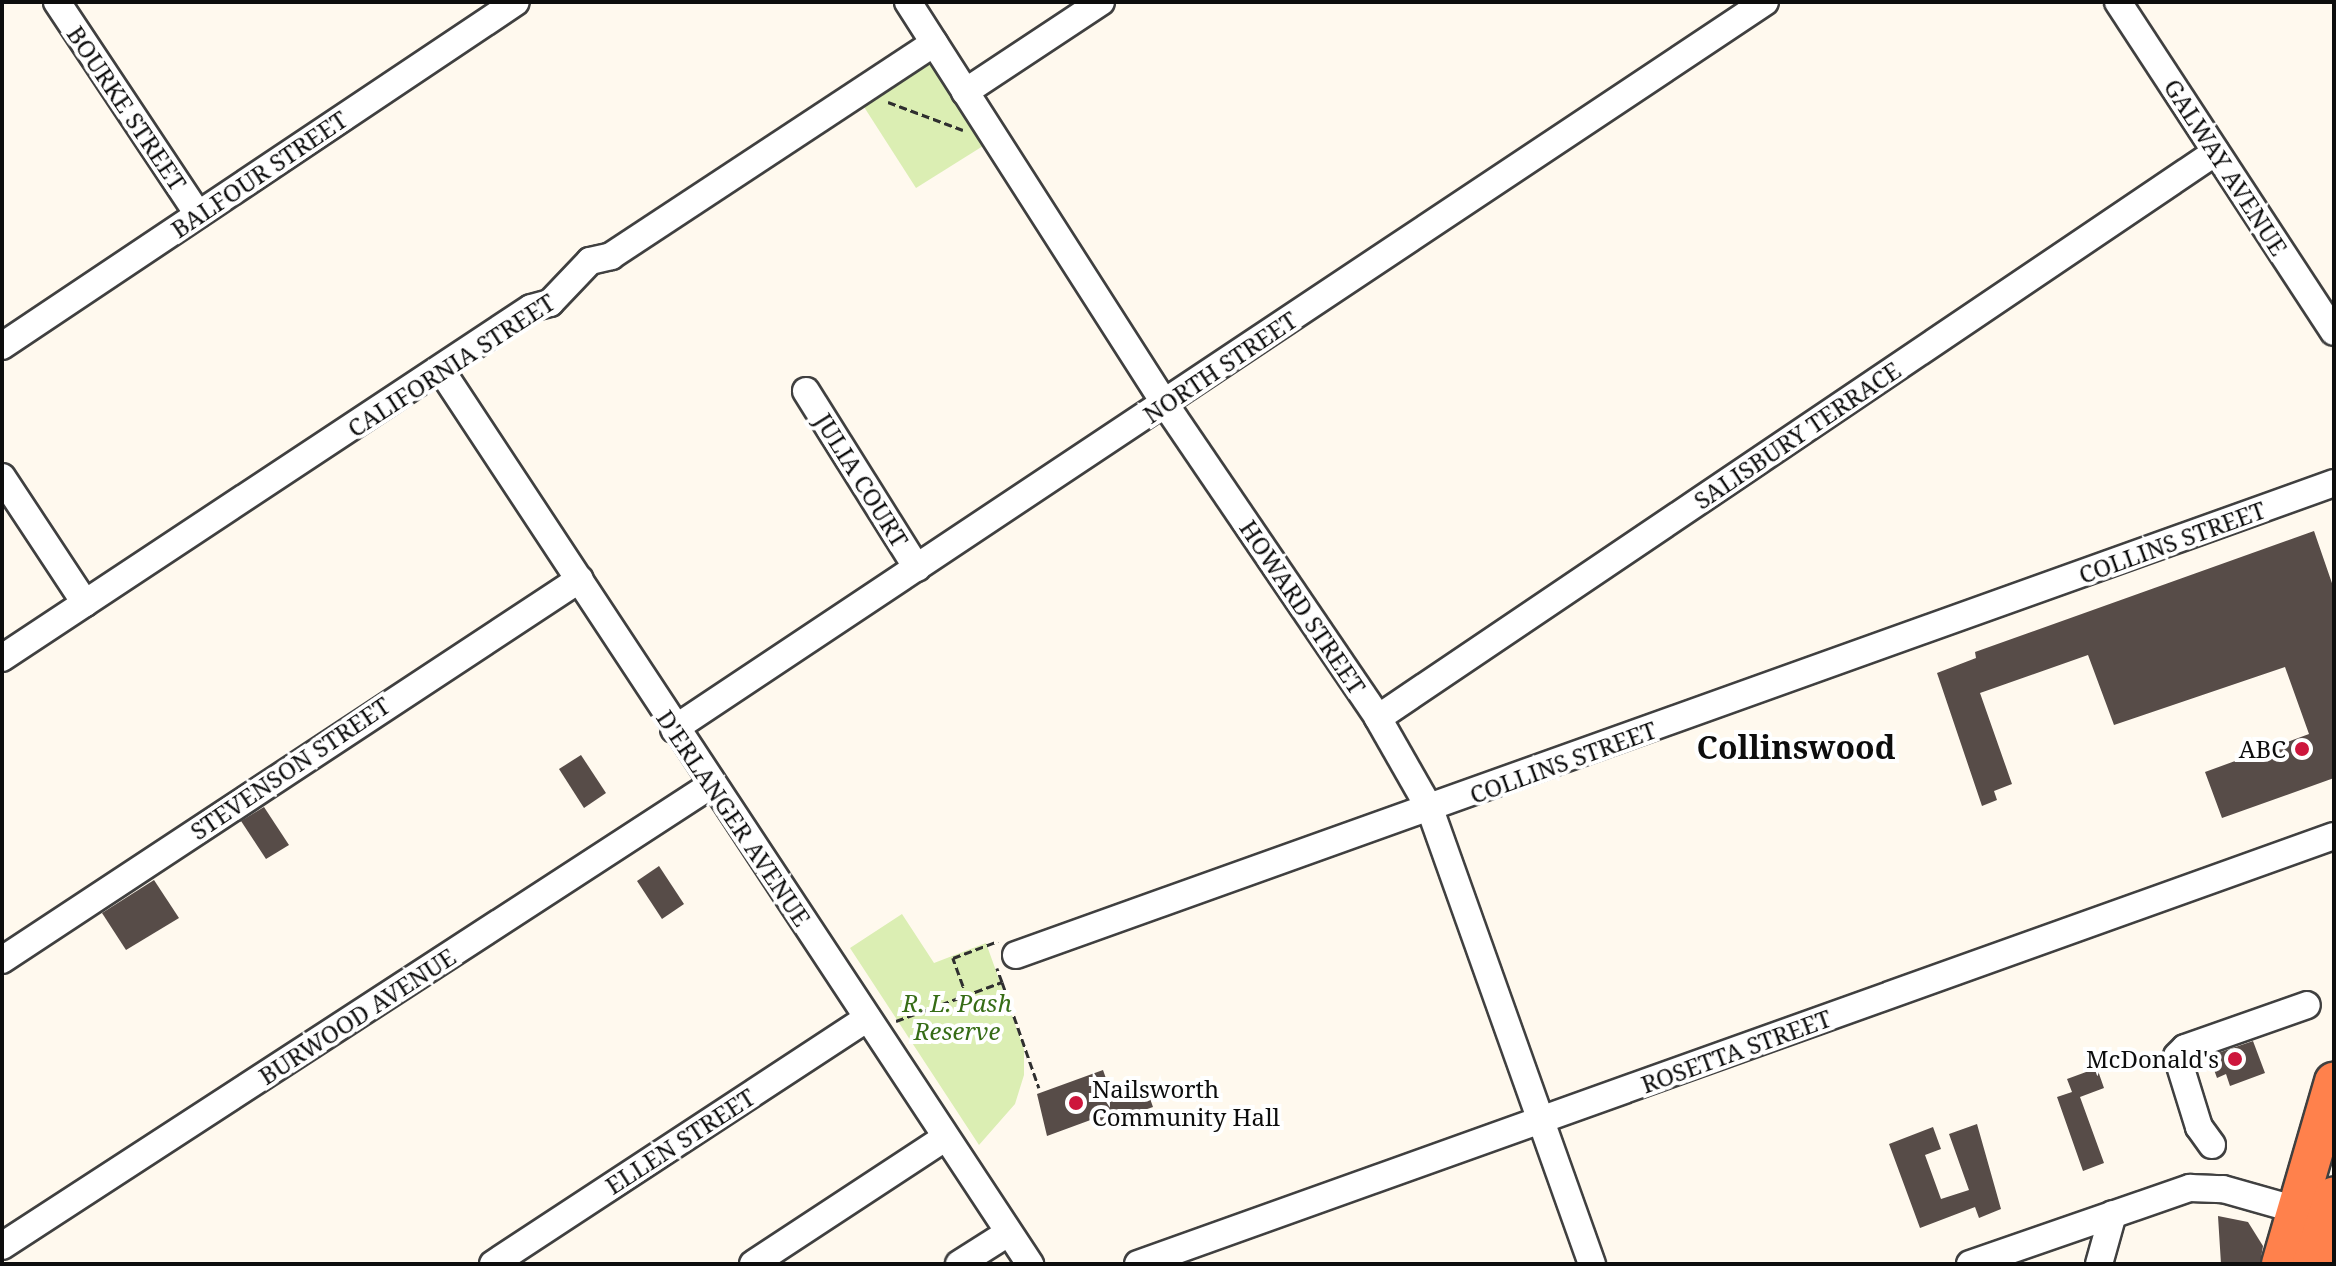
<!DOCTYPE html>
<html>
<head>
<meta charset="utf-8">
<style>
	body { margin:0 }
	#map { position:relative; width:2336px; height:1266px; overflow:hidden; background:#fff9ee; font-family:"Noto Serif",serif }
	div>[style] { position:absolute }
	.green>* { inset:0; background:#dbeeb3 }
	.building>* { inset:0; background:#574c48 }
	.path>* { height:3px; margin-top:-1.5px; transform-origin:0; background:repeating-linear-gradient(90deg,#2f2f2f 0 8px,transparent 0 12px) }
	.roads { filter:drop-shadow(2px 0 #404040) drop-shadow(-2px 0 #404040) drop-shadow(0 2px #404040) drop-shadow(0 -2px #404040) }
	.minor>* { height:26px; margin:-13px; padding:0 13px; transform-origin:13px; border-radius:13px; background:#fff }
	.highway>* { height:38px; margin:-19px; padding:0 19px; transform-origin:19px; border-radius:19px; background:#ff814c }
	.dots>* { width:22px; height:22px; translate:-50% -50%; box-sizing:border-box; border:4px solid #fff; border-radius:50% }
	span { translate:-50% -50%; white-space:nowrap; text-align:center; line-height:1.15; -webkit-text-stroke:8px #fff; paint-order:stroke }
	.street-label { font-size:24px; color:#0d0d0d }
	.poi-label { font-size:24px; color:#0d0d0d }
	.right { translate:-100% -50%; text-align:right }
	.left { translate:0 -50%; text-align:left }
	.park-label { font-size:24px; color:#366c16; font-style:italic }
	.district-label { font-size:32px; color:#0d0d0d; font-weight:700 }
	.frame { position:absolute; inset:0; border:4px solid #0d0d0d; pointer-events:none }
</style>
</head>
<body>
<div id="map">
	<div class="green">
		<i style="clip-path:polygon(931px 48px,991px 141px,916px 188px,857px 96px)"></i>
		<i style="clip-path:polygon(902px 914px,934px 963px,986px 943px,1024px 1049px,1024px 1075px,1015px 1104px,979px 1145px,850px 948px)"></i>
	</div>
	<div class="building">
		<i style="clip-path:polygon(2314px 531px,2334px 589px,2334px 778px,2222px 818px,2205px 772px,2309px 734px,2285px 667px,2114px 725px,2088px 655px,1980px 693px,2012px 784px,1994px 791px,1997px 800px,1982px 806px,1937px 673px,1976px 658px,1975px 652px)"></i>
		<i style="clip-path:polygon(581px 755px,606px 793px,584px 808px,559px 769px)"></i>
		<i style="clip-path:polygon(264px 807px,289px 845px,266px 859px,241px 821px)"></i>
		<i style="clip-path:polygon(659px 866px,684px 904px,662px 919px,637px 881px)"></i>
		<i style="clip-path:polygon(154px 880px,179px 918px,126px 950px,102px 913px)"></i>
		<i style="clip-path:polygon(2253px 1041px,2265px 1073px,2230px 1086px,2226px 1074px,2217px 1078px,2209px 1056px)"></i>
		<i style="clip-path:polygon(2097px 1068px,2104px 1088px,2080px 1097px,2104px 1163px,2083px 1171px,2057px 1097px,2072px 1092px,2067px 1079px)"></i>
		<i style="clip-path:polygon(1103px 1070px,1114px 1101px,1147px 1090px,1153px 1107px,1098px 1126px,1096px 1118px,1047px 1136px,1037px 1094px)"></i>
		<i style="clip-path:polygon(1977px 1124px,2001px 1209px,1979px 1218px,1975px 1207px,1920px 1228px,1889px 1144px,1933px 1127px,1941px 1149px,1925px 1155px,1941px 1199px,1969px 1190px,1949px 1134px)"></i>
		<i style="clip-path:polygon(2218px 1216px,2248px 1222px,2263px 1246px,2260px 1264px,2221px 1264px)"></i>
	</div>
	<div class="path">
		<i style="left:888px;top:102px;width:80px;rotate:20.5deg"></i>
		<i style="left:1002px;top:982px;width:112px;rotate:70.8deg"></i>
		<i style="left:957px;top:998px;width:13px;rotate:-63deg"></i>
		<i style="left:963px;top:986px;width:30px;rotate:-110deg"></i>
		<i style="left:953px;top:958px;width:48px;rotate:-20.7deg"></i>
		<i style="left:896px;top:1021px;width:113px;rotate:-20.2deg"></i>
		<i style="left:1002px;top:982px;width:15px;rotate:-110deg"></i>
	</div>
	<div class="roads">
		<div class="minor">
			<i style="left:57px;top:2px;width:255px;rotate:56.4deg"></i>
			<i style="left:908px;top:2px;width:477px;rotate:57.4deg"></i>
			<i style="left:1165px;top:404px;width:379px;rotate:55.8deg"></i>
			<i style="left:1378px;top:718px;width:105px;rotate:60.3deg"></i>
			<i style="left:1430px;top:809px;width:483px;rotate:70.4deg"></i>
			<i style="left:2118px;top:2px;width:394px;rotate:56.8deg"></i>
			<i style="left:965px;top:92px;width:163px;rotate:-33.5deg"></i>
			<i style="left:2px;top:346px;width:618px;rotate:-33.79deg"></i>
			<i style="left:441px;top:370px;width:1071px;rotate:56.62deg"></i>
			<i style="left:806px;top:391px;width:209px;rotate:57.9deg"></i>
			<i style="left:2px;top:477px;width:151px;rotate:56.6deg"></i>
			<i style="left:2px;top:658px;width:634px;rotate:-33.49deg"></i>
			<i style="left:531px;top:308px;width:20px;rotate:-15deg"></i>
			<i style="left:550px;top:303px;width:58px;rotate:-46.4deg"></i>
			<i style="left:590px;top:261px;width:22px;rotate:-13deg"></i>
			<i style="left:611px;top:256px;width:387px;rotate:-33.4deg"></i>
			<i style="left:1378px;top:718px;width:1011px;rotate:-34.04deg"></i>
			<i style="left:674px;top:729px;width:1311px;rotate:-33.68deg"></i>
			<i style="left:1016px;top:955px;width:1400px;rotate:-19.7deg"></i>
			<i style="left:2px;top:960px;width:692px;rotate:-33.39deg"></i>
			<i style="left:2212px;top:1145px;width:22px;rotate:-126deg"></i>
			<i style="left:2199px;top:1127px;width:74px;rotate:-107.2deg"></i>
			<i style="left:2177px;top:1056px;width:11px;rotate:-45deg"></i>
			<i style="left:2185px;top:1048px;width:129px;rotate:-19.4deg"></i>
			<i style="left:2px;top:1246px;width:846px;rotate:-33.03deg"></i>
			<i style="left:493px;top:1264px;width:448px;rotate:-33.3deg"></i>
			<i style="left:753px;top:1264px;width:230px;rotate:-33.3deg"></i>
			<i style="left:959px;top:1264px;width:58px;rotate:-32.3deg"></i>
			<i style="left:1138px;top:1264px;width:1270px;rotate:-19.69deg"></i>
			<i style="left:1970px;top:1264px;width:233px;rotate:-19.1deg"></i>
			<i style="left:2190px;top:1188px;width:33px;rotate:2deg"></i>
			<i style="left:2223px;top:1189px;width:77px;rotate:15.8deg"></i>
			<i style="left:2099px;top:1264px;width:52px;rotate:-74.4deg"></i>
		</div>
		<div class="highway">
			<i style="left:2281px;top:1264px;width:190px;rotate:-73.8deg"></i>
			<i style="left:2312px;top:1264px;width:71px;rotate:-72.1deg"></i>
		</div>
	</div>
	<div class="dots">
		<i style="left:2302px;top:749px;background:#cd163c"></i>
		<i style="left:2235px;top:1059px;background:#cd163c"></i>
		<i style="left:1076px;top:1103px;background:#cd163c"></i>
	</div>
	<div class="street-label">
		<span style="left:127px;top:108px;rotate:56deg">BOURKE STREET</span>
		<span style="left:2226px;top:167px;rotate:57deg">GALWAY AVENUE</span>
		<span style="left:259px;top:174px;rotate:-34deg">BALFOUR STREET</span>
		<span style="left:451px;top:365px;rotate:-33deg">CALIFORNIA STREET</span>
		<span style="left:1220px;top:367px;rotate:-34deg">NORTH STREET</span>
		<span style="left:1797px;top:435px;rotate:-34deg">SALISBURY TERRACE</span>
		<span style="left:862px;top:480px;rotate:58deg">JULIA COURT</span>
		<span style="left:2172px;top:542px;rotate:-20deg">COLLINS STREET</span>
		<span style="left:1303px;top:607px;rotate:56deg">HOWARD STREET</span>
		<span style="left:1563px;top:762px;rotate:-20deg">COLLINS STREET</span>
		<span style="left:290px;top:768px;rotate:-34deg">STEVENSON STREET</span>
		<span style="left:734px;top:818px;rotate:56deg">D'ERLANGER AVENUE</span>
		<span style="left:357px;top:1016px;rotate:-33deg">BURWOOD AVENUE</span>
		<span style="left:1736px;top:1051px;rotate:-20deg">ROSETTA STREET</span>
		<span style="left:680px;top:1141px;rotate:-33deg">ELLEN STREET</span>
	</div>
	<div class="poi-label">
		<span class="right" style="left:2286px;top:749px">ABC</span>
		<span class="right" style="left:2219px;top:1059px">McDonald's</span>
		<span class="left" style="left:1092px;top:1103px">Nailsworth<br>Community Hall</span>
	</div>
	<div class="park-label">
		<span style="left:957px;top:1017px">R. L. Pash<br>Reserve</span>
	</div>
	<div class="district-label">
		<span style="left:1796px;top:747px">Collinswood</span>
	</div>
	<div class="frame"></div>
</div>
</body>
</html>
